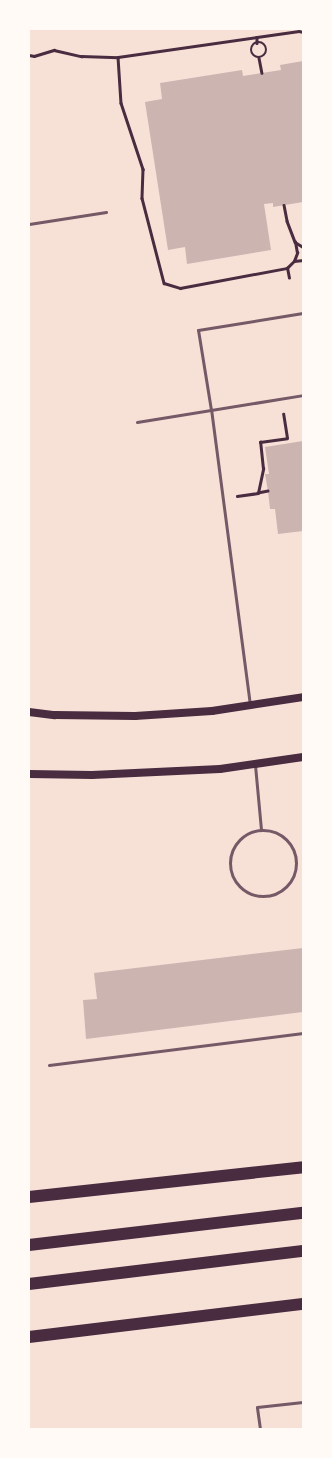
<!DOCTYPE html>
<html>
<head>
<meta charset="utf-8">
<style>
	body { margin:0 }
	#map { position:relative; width:332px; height:1458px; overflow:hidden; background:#f7e1d7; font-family:"Varela Round",sans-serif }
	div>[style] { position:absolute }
	.building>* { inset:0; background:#ccb4b1 }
	.path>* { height:2.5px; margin:-1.25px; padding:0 1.25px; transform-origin:1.25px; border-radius:1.25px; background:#4a2c40 }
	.path>.ring { margin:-1.25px; padding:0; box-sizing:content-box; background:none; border:2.5px solid #4a2c40; border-radius:50% }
	.service>* { height:3px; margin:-1.5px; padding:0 1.5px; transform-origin:1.5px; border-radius:1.5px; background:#755966 }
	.service>.ring { margin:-1.5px; padding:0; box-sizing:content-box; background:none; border:3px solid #755966; border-radius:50% }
	.secondary>* { height:8px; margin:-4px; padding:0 4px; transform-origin:4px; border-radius:4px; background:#4a2c40 }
	.motorway>* { height:12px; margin:-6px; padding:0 6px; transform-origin:6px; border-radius:6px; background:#4a2c40 }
	span { translate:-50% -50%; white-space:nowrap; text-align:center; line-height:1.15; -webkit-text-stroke:3px #fffaf5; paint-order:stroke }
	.frame { position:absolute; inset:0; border:30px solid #fffaf5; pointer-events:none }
</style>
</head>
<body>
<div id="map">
	<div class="building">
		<i style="clip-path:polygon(303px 61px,303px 202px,273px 207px,273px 203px,264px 204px,271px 250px,187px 264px,185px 247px,168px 250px,145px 102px,162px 99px,160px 83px,242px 70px,243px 76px,281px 70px,280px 65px)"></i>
		<i style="clip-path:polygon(303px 441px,303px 531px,278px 534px,275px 509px,270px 509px,268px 491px,265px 474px,269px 474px,265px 447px)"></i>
		<i style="clip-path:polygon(303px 948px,303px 1012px,86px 1039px,83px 1000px,97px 999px,94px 973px)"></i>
	</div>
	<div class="path">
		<i style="left:257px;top:37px;width:42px;rotate:-8.1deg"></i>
		<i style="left:299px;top:31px;width:4px;rotate:14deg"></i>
		<i class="ring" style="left:251px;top:42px;width:13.5px;height:13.5px"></i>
		<i style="left:29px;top:55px;width:5px;rotate:11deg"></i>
		<i style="left:34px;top:56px;width:21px;rotate:-17deg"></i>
		<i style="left:54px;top:50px;width:28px;rotate:13deg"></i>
		<i style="left:81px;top:56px;width:37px;rotate:2deg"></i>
		<i style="left:118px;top:57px;width:46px;rotate:86.3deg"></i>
		<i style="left:121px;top:103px;width:70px;rotate:71.6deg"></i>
		<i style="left:143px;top:169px;width:29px;rotate:92deg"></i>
		<i style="left:142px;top:198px;width:88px;rotate:75.5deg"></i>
		<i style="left:164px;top:283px;width:17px;rotate:17deg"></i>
		<i style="left:180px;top:288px;width:109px;rotate:-10.6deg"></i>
		<i style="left:118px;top:57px;width:140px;rotate:-8.2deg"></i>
		<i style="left:257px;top:37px;width:6px;rotate:90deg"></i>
		<i style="left:259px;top:58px;width:15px;rotate:79deg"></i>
		<i style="left:284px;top:205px;width:16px;rotate:79deg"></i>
		<i style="left:287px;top:221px;width:22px;rotate:69deg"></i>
		<i style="left:295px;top:242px;width:9px;rotate:32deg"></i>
		<i style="left:294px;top:261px;width:9px;rotate:-69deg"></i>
		<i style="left:297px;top:253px;width:11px;rotate:-100deg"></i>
		<i style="left:289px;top:278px;width:10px;rotate:-101deg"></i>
		<i style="left:287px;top:268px;width:10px;rotate:-45deg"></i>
		<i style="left:294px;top:261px;width:9px;rotate:-6deg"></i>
		<i style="left:268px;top:491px;width:10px;rotate:169deg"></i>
		<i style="left:258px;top:493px;width:25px;rotate:-78deg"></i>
		<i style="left:263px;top:469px;width:27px;rotate:-96deg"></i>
		<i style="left:260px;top:442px;width:27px;rotate:-8deg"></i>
		<i style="left:287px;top:438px;width:24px;rotate:-99deg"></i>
		<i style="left:237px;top:496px;width:21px;rotate:-8deg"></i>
	</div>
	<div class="service">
		<i style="left:29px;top:224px;width:78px;rotate:-8.9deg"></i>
		<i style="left:137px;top:422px;width:168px;rotate:-9.2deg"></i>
		<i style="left:250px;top:705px;width:298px;rotate:-97.5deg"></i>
		<i style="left:211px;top:410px;width:81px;rotate:-99.2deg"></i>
		<i style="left:198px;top:330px;width:106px;rotate:-9.2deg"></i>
		<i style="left:255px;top:765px;width:65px;rotate:84.7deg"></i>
		<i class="ring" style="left:230px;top:830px;width:63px;height:63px"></i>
		<i style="left:49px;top:1065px;width:256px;rotate:-7.2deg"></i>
		<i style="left:260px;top:1429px;width:22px;rotate:-98deg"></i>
		<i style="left:257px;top:1407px;width:46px;rotate:-6.2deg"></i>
	</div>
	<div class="secondary">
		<i style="left:29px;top:712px;width:26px;rotate:7deg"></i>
		<i style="left:55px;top:715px;width:80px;rotate:0.7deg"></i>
		<i style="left:135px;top:716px;width:77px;rotate:-3.7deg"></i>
		<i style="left:212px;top:711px;width:92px;rotate:-8.7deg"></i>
		<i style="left:29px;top:774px;width:63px;rotate:0.9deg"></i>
		<i style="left:92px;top:775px;width:128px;rotate:-2.7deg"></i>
		<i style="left:220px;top:769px;width:84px;rotate:-8.2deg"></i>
	</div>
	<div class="motorway">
		<i style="left:29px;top:1197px;width:276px;rotate:-6.2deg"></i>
		<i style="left:29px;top:1245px;width:276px;rotate:-6.7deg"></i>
		<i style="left:29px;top:1284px;width:276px;rotate:-6.9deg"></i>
		<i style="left:29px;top:1337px;width:276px;rotate:-6.9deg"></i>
	</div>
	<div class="frame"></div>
</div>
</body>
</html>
